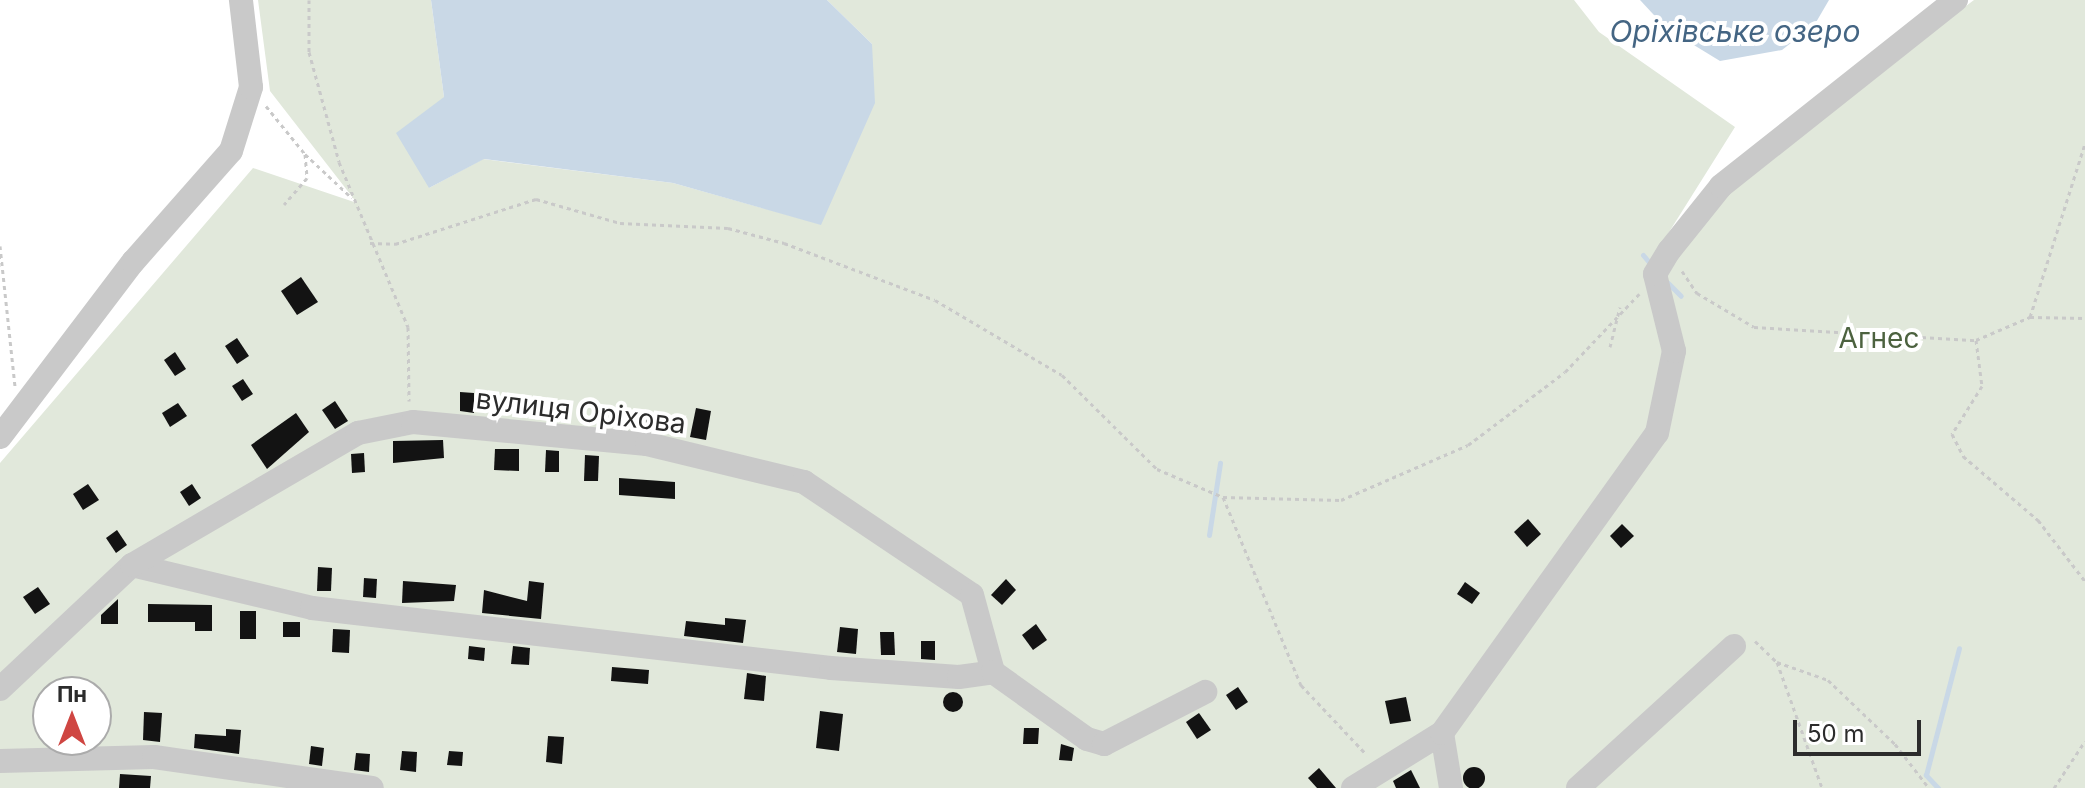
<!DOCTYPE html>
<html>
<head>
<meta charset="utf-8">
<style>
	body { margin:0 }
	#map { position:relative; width:2085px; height:788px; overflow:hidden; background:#fff; font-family:Inter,sans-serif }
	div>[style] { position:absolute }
	.green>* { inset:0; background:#e1e8db }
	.water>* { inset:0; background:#c9d8e6 }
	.stream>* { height:5px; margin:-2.5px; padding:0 2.5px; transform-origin:2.5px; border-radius:2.5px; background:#c9d8e6 }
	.building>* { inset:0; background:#131313 }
	.round { border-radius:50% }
	.path>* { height:3px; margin-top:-1.5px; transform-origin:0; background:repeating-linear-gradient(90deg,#c9c9c9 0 4px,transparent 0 8px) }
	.minor>* { height:24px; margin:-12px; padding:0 12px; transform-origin:12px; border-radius:12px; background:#c9c9c9 }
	span { translate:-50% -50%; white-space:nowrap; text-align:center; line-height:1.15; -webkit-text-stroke:8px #fff; paint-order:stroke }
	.park-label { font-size:28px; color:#4c623f }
	.street-label { font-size:28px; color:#2c2c2c }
	.water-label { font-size:30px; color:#446583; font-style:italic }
	.north { position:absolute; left:32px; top:676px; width:80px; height:80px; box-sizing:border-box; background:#fff; border:2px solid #ababab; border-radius:50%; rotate:0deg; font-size:22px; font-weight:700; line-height:32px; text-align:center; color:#2c2c2c }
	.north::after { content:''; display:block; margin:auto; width:28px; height:36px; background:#cf4642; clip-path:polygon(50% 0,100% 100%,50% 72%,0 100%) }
	.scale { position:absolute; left:1793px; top:720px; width:128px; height:36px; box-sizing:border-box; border:4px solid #2c2c2c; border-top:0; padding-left:10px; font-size:24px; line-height:28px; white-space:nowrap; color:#2c2c2c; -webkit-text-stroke:6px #fff; paint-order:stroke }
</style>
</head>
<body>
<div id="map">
	<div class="green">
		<i style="clip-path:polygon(evenodd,258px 0,431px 0,444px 97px,429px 188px,483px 159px,673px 183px,820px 224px,872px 44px,827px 0,1574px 0,1599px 32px,1735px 127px,1654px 256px,1796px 134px,1974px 0,2085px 0,2085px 788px,0 788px,0 463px,253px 168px,357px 203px,270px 91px,258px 0,48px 692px,96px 692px,96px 740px,48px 740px,48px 692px)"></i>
	</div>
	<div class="water">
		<i style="clip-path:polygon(431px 0,827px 0,872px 44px,875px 103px,821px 225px,673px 183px,484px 159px,429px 188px,396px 133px,444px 97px)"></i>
		<i style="clip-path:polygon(1640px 0,1829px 0,1815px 24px,1782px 50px,1720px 61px,1666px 28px)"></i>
	</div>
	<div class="stream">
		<i style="left:1643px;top:255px;width:16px;rotate:50deg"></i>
		<i style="left:1668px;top:283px;width:18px;rotate:45deg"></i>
		<i style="left:1209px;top:535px;width:73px;rotate:-81.3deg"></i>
		<i style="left:1938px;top:788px;width:18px;rotate:-133deg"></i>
		<i style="left:1926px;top:775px;width:131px;rotate:-75.4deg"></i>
	</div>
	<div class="building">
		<i style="clip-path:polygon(301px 277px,318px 302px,297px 315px,281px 291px)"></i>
		<i style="clip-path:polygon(237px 338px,249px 356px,237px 364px,225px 346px)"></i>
		<i style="clip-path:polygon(175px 352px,186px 369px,175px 376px,164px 360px)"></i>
		<i style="clip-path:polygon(243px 379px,253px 394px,242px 401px,232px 386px)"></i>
		<i style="clip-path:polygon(460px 392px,474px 393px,474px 413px,460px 411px)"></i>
		<i style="clip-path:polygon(335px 401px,348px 421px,335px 429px,322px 410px)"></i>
		<i style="clip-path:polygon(178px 403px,187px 416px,170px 427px,162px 413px)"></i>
		<i style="clip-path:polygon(696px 408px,711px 411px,706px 440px,690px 437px)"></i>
		<i style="clip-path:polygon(296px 413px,309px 432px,267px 469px,251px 445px)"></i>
		<i class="round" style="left:646px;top:414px;width:16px;height:16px"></i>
		<i style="clip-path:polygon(443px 440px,444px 458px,393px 463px,393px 441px)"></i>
		<i style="clip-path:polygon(495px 449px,519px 449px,519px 471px,494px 470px)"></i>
		<i style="clip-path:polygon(546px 450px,559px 451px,559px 472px,545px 472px)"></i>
		<i style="clip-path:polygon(364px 453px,365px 472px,352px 473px,351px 454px)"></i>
		<i style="clip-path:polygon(585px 455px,599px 456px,598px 481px,584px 481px)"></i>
		<i style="clip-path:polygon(619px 478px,675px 482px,675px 499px,619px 495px)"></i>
		<i style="clip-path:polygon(88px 484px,99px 500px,83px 510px,73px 494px)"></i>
		<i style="clip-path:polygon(192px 484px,201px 498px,189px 506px,180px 492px)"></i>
		<i style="clip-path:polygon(1528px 519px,1541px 534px,1527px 547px,1514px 532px)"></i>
		<i style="clip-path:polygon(1622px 524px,1634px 536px,1621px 548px,1610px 536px)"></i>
		<i style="clip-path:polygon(117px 530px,127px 545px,116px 553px,106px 538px)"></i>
		<i style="clip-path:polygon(318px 567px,332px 568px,331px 591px,317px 591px)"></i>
		<i style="clip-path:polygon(364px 578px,377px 579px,376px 598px,363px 597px)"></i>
		<i style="clip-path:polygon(1006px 579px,1016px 590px,1002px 605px,991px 595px)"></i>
		<i style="clip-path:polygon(403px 581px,456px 585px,454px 601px,402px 603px)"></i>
		<i style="clip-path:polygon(529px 581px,544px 583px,541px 619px,482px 613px,484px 590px,527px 601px)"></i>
		<i style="clip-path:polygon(1465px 582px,1480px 593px,1472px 604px,1457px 594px)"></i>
		<i style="clip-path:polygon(38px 587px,50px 604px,35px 614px,23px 597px)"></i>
		<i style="clip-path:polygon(118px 599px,118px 624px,101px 624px,101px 615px)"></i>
		<i style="clip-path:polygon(148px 604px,212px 605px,212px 631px,195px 631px,195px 622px,148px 622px)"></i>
		<i style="clip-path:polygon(240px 611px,256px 611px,256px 639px,240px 639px)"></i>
		<i style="clip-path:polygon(725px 618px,746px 620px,743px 643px,684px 636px,686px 621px,725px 625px)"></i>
		<i style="clip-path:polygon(283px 622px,300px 622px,300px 637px,283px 637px)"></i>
		<i style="clip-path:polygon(1036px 624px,1047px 640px,1033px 650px,1022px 635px)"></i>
		<i style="clip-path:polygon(840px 627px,858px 629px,856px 654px,837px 652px)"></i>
		<i style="clip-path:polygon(333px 629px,350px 630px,349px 653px,332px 652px)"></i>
		<i style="clip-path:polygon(880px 632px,894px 632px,895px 655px,881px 655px)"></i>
		<i style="clip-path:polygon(921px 641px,935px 641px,935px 660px,921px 659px)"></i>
		<i style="clip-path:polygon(469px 646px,485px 648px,484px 661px,468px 659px)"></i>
		<i style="clip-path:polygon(513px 646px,530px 648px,529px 665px,511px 664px)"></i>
		<i style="clip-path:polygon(612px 667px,649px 670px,648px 684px,611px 681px)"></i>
		<i style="clip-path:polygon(747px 673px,766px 676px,764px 701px,744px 699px)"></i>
		<i style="clip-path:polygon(1238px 687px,1248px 702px,1236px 710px,1226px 695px)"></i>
		<i class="round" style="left:943px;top:692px;width:20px;height:20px"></i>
		<i style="clip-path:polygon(1406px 697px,1411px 721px,1390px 724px,1385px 701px)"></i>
		<i style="clip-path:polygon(820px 711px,843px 714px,839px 751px,816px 748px)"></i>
		<i style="clip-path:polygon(144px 712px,162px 713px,160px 742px,143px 740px)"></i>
		<i style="clip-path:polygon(1199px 713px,1211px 730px,1197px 739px,1186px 722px)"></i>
		<i style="clip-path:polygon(1024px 728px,1039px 728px,1038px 744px,1023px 744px)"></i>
		<i style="clip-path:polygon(226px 729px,241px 730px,239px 754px,194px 748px,195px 734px,226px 736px)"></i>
		<i style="clip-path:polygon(548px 736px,564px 737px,562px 764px,546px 762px)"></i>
		<i style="clip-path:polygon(1061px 744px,1074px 748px,1072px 761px,1059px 760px)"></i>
		<i style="clip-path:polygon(311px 746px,324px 748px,322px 766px,309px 764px)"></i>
		<i style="clip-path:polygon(402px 751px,417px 752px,416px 772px,400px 770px)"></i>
		<i style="clip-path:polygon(449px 751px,463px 752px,462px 766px,447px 765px)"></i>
		<i style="clip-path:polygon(356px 753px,370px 754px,369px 772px,354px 770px)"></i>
		<i class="round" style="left:1463px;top:767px;width:22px;height:22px"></i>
		<i style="clip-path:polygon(1319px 768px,1336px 788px,1317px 788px,1308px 778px)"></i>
		<i style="clip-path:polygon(1411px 770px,1420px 788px,1396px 788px,1393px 781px)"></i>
		<i style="clip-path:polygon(120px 774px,151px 776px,150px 788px,119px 788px)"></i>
	</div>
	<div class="path">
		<i style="left:309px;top:0;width:52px;rotate:90deg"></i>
		<i style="left:309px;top:52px;width:114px;rotate:74.7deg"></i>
		<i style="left:339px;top:162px;width:179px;rotate:67.3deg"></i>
		<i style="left:408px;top:327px;width:74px;rotate:89.2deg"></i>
		<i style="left:266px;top:106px;width:62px;rotate:50.9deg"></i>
		<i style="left:305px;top:154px;width:24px;rotate:85deg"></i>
		<i style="left:307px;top:178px;width:35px;rotate:131deg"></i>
		<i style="left:305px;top:154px;width:64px;rotate:43.1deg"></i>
		<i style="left:370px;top:243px;width:25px;rotate:2deg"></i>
		<i style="left:395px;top:244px;width:148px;rotate:-17.7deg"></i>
		<i style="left:536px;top:199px;width:87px;rotate:15.9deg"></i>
		<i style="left:620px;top:223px;width:108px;rotate:2.7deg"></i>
		<i style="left:728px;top:228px;width:58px;rotate:15deg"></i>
		<i style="left:784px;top:243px;width:161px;rotate:20.7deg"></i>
		<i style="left:935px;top:300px;width:147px;rotate:30.6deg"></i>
		<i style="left:1062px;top:375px;width:134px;rotate:44.7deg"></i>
		<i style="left:1157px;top:469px;width:72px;rotate:23deg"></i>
		<i style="left:1223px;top:497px;width:118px;rotate:1.5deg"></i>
		<i style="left:1341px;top:500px;width:138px;rotate:-23.4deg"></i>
		<i style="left:1468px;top:445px;width:121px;rotate:-37deg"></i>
		<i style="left:1565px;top:372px;width:108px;rotate:-46.5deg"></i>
		<i style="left:0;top:246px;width:142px;rotate:83.9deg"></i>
		<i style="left:1682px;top:271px;width:27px;rotate:56deg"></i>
		<i style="left:1697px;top:293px;width:66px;rotate:30.8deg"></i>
		<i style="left:1754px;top:327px;width:222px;rotate:3.4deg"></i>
		<i style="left:1976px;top:340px;width:59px;rotate:-23.1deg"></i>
		<i style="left:2030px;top:317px;width:55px;rotate:1deg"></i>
		<i style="left:2030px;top:317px;width:182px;rotate:-72.4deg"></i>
		<i style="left:1976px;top:340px;width:46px;rotate:82.6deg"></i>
		<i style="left:1982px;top:386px;width:57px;rotate:122deg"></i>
		<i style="left:1952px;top:434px;width:25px;rotate:63deg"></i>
		<i style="left:1963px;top:456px;width:99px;rotate:40.5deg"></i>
		<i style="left:2038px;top:520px;width:77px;rotate:52.4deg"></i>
		<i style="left:1610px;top:347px;width:41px;rotate:-76deg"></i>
		<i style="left:1223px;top:497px;width:204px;rotate:67.5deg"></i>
		<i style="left:1301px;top:685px;width:96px;rotate:46.7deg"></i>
		<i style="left:1755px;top:641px;width:30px;rotate:44deg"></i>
		<i style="left:1777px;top:662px;width:134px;rotate:70.3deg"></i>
		<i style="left:1777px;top:662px;width:54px;rotate:19.4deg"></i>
		<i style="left:1828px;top:680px;width:93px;rotate:43.7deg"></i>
		<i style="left:1895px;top:744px;width:56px;rotate:52.3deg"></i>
		<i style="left:2054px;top:788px;width:56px;rotate:-56.6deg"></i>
	</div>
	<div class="minor">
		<i style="left:0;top:437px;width:220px;rotate:-52.8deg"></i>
		<i style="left:133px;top:262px;width:148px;rotate:-48.6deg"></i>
		<i style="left:231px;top:151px;width:67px;rotate:-72.6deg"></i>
		<i style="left:251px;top:87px;width:88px;rotate:-96.6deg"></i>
		<i style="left:132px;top:565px;width:185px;rotate:13.4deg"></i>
		<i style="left:312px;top:608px;width:522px;rotate:6.59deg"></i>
		<i style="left:831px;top:668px;width:128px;rotate:4deg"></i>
		<i style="left:959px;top:677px;width:34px;rotate:-8deg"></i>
		<i style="left:0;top:689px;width:181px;rotate:-43.2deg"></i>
		<i style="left:132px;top:565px;width:262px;rotate:-30.3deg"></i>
		<i style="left:358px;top:433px;width:56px;rotate:-11.3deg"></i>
		<i style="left:413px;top:422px;width:235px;rotate:5.4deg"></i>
		<i style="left:647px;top:444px;width:162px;rotate:13.6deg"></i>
		<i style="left:804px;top:482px;width:202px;rotate:33.9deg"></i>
		<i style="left:972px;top:595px;width:80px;rotate:74.7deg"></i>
		<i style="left:993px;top:672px;width:115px;rotate:35.5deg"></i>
		<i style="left:1087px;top:739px;width:18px;rotate:16deg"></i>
		<i style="left:1104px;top:744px;width:114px;rotate:-27.2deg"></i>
		<i style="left:1442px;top:733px;width:56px;rotate:80.7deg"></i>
		<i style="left:0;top:761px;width:154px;rotate:-1.5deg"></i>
		<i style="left:154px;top:757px;width:220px;rotate:8.1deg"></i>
		<i style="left:1353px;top:788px;width:105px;rotate:-31.7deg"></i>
		<i style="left:1442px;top:733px;width:369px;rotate:-54.4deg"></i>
		<i style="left:1657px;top:433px;width:84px;rotate:-78.3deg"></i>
		<i style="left:1674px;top:351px;width:79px;rotate:-103.9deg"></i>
		<i style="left:1655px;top:274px;width:27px;rotate:-59deg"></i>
		<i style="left:1669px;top:251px;width:83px;rotate:-51.3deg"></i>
		<i style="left:1721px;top:186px;width:300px;rotate:-38.4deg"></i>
		<i style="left:1578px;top:788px;width:211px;rotate:-42.3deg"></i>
	</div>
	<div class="park-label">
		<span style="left:1879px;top:338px">Агнес</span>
	</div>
	<div class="street-label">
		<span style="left:581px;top:411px;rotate:7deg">вулиця Оріхова</span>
	</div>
	<div class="water-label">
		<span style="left:1735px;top:31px">Оріхівське озеро</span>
	</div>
	<div class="north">Пн</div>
	<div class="scale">50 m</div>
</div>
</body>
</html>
